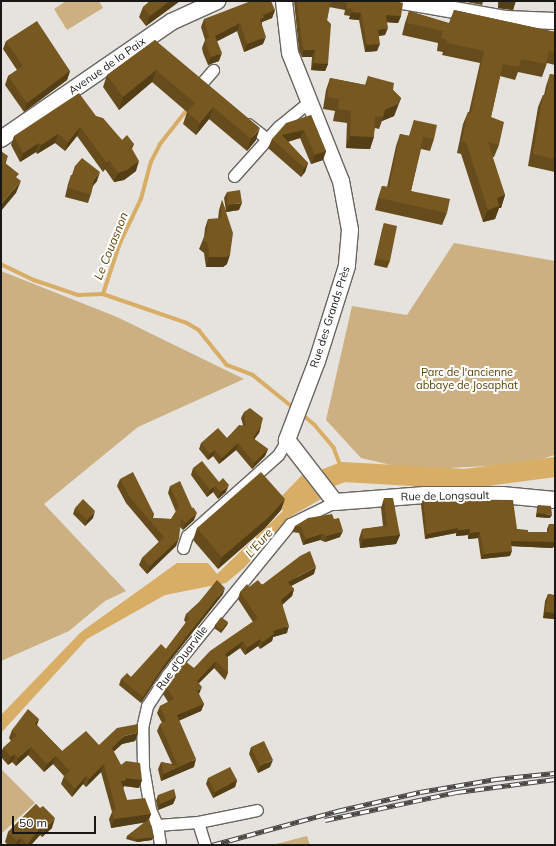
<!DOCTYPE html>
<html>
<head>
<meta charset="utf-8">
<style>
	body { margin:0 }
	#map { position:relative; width:556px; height:846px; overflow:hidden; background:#e6e3de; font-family:Mulish,sans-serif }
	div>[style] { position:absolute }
	.green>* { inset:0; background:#cdb081 }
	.water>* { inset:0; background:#d8ad65 }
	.stream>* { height:3.5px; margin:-1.75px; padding:0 1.75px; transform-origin:1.75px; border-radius:1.75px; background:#d8ad65 }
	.river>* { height:20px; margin:-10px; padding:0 10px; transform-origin:10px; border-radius:10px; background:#d8ad65 }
	.roads { filter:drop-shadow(1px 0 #686561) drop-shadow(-1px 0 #686561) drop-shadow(0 1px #686561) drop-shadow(0 -1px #686561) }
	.street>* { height:11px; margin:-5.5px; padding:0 5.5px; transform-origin:5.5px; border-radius:5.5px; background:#fff }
	.secondary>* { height:16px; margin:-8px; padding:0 8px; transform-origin:8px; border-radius:8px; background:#fff }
	.rail>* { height:4.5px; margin-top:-2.25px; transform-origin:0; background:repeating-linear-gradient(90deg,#fff 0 9px,#494845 0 18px); box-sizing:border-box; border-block:1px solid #494845 }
	.wall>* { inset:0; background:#664c1c }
	.shaded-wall>* { inset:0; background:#533e16 }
	.building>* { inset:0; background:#775820 }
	span { translate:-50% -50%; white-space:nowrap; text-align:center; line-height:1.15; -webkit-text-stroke:4px #fff; paint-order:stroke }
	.street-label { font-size:11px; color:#181715 }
	.park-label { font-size:11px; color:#5b3f01 }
	.water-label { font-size:12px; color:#5d4104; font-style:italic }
	.frame { position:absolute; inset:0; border:2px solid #181715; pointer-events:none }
	.scale { position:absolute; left:12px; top:816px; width:84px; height:18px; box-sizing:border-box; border:2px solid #181715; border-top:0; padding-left:5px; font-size:12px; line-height:14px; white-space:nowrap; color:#181715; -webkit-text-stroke:3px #fff; paint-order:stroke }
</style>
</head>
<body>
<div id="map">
	<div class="green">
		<i style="clip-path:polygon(66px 1px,99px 1px,103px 8px,67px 30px,54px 9px)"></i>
		<i style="clip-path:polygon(454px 243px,555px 261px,555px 455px,524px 464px,412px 470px,361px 458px,326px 420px,352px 306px,407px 315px)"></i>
		<i style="clip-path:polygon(1px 271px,117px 317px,244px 379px,138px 427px,44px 504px,126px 591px,105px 601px,69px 631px,1px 661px)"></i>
		<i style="clip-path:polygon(1px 769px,35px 803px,1px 834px)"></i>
		<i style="clip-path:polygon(307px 836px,310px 845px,272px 845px)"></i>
	</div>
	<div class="water">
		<i style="clip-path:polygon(304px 473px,323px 498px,288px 518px,245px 567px,226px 583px,165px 595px,87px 639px,1px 733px,1px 715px,81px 632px,177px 563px,208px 563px,217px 574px,283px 511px,276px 502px)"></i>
	</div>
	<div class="stream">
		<i style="left:1px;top:264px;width:37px;rotate:26deg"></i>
		<i style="left:34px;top:280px;width:46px;rotate:18.8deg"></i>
		<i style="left:78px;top:295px;width:25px;rotate:-2deg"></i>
		<i style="left:103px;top:294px;width:89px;rotate:19deg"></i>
		<i style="left:187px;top:323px;width:14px;rotate:30deg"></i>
		<i style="left:199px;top:330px;width:45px;rotate:51.3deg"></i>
		<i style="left:227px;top:365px;width:28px;rotate:21deg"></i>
		<i style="left:253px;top:375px;width:53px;rotate:38.8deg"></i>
		<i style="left:103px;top:294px;width:54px;rotate:-71.6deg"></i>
		<i style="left:120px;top:243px;width:49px;rotate:-64.5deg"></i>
		<i style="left:141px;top:199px;width:38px;rotate:-75deg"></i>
		<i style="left:151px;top:162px;width:20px;rotate:-63deg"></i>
		<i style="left:160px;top:144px;width:43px;rotate:-51.5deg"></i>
		<i style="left:302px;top:414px;width:17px;rotate:40deg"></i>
		<i style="left:315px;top:425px;width:30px;rotate:50deg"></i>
		<i style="left:334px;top:448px;width:26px;rotate:69deg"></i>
	</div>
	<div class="river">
		<i style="left:305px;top:493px;width:11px;rotate:-52deg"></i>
		<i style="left:312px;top:484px;width:33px;rotate:-21deg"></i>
		<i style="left:343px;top:472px;width:122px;rotate:3.3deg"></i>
		<i style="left:465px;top:479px;width:91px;rotate:-7.6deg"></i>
	</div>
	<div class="roads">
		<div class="street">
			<i style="left:200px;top:85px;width:20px;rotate:-49deg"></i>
			<i style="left:248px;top:124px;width:24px;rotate:38deg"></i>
			<i style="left:234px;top:176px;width:66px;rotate:-48.1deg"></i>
			<i style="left:278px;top:127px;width:40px;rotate:-39deg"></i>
			<i style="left:183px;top:548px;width:13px;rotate:-72deg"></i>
			<i style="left:187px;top:536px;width:122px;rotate:-41.7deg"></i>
			<i style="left:278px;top:455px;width:17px;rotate:-59deg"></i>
			<i style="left:198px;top:822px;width:60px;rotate:-11.5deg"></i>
			<i style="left:157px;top:825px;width:18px;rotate:81deg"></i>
			<i style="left:205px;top:845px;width:24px;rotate:-107deg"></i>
			<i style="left:198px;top:822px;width:41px;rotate:175.8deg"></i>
			<i style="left:157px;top:825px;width:17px;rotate:-114deg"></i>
			<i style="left:150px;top:809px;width:43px;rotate:-99.5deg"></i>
			<i style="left:143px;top:767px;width:39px;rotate:-91deg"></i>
			<i style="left:142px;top:728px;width:23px;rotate:-77deg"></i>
			<i style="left:147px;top:706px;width:37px;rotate:-57deg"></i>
			<i style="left:167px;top:675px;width:195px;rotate:-50.8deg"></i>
			<i style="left:290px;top:524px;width:50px;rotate:-26.1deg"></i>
		</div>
		<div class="secondary">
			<i style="left:284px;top:1px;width:52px;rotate:83.4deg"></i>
			<i style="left:290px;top:53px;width:138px;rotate:68.3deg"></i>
			<i style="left:341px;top:181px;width:50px;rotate:79.6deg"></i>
			<i style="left:350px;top:230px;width:36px;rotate:95deg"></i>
			<i style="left:347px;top:266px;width:100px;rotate:107.5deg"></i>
			<i style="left:317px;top:361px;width:85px;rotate:110.8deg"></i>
			<i style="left:287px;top:440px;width:78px;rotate:52.3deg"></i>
			<i style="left:335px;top:502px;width:90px;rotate:-4.4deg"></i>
			<i style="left:425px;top:495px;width:77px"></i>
			<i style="left:502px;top:495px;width:53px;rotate:5.4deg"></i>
			<i style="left:403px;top:1px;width:105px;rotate:9.9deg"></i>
			<i style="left:506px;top:19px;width:49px;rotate:2.3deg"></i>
			<i style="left:1px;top:139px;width:206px;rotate:-34.5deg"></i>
			<i style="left:171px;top:22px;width:51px;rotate:-24.5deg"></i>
		</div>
	</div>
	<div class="rail">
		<i style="left:325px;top:820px;width:135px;rotate:-12deg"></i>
		<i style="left:457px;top:792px;width:99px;rotate:-7.6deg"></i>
		<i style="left:212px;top:845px;width:130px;rotate:-15.2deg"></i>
		<i style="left:337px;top:811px;width:85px;rotate:-12.9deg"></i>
		<i style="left:420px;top:792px;width:77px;rotate:-9.7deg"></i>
		<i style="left:496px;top:779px;width:59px;rotate:-5.8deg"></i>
	</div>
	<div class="wall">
		<i style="clip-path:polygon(149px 1px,180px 1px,146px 26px,139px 17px,143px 7px,149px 2px)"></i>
		<i style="clip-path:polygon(294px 1px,396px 1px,401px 16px,398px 23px,387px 22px,385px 35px,379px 36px,377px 51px,365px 52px,359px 20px,349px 19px,350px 16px,344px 15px,345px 10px,329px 7px,327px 20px,328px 64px,325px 71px,311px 70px,312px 57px,302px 57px,299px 51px)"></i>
		<i style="clip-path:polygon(461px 1px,516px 1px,513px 10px,498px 8px,498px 2px,483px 2px,482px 5px)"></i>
		<i style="clip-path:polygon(275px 10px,272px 18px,262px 22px,262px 24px,263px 44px,244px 52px,237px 31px,217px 41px,219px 61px,208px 65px,203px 53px,202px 48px,205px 40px,201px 27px,204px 19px)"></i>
		<i style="clip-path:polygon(454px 10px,555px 32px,555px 65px,547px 63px,542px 77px,518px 72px,515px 80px,500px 76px,491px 117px,499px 145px,494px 157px,492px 157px,505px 195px,501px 208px,499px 208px,495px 219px,483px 222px,461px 154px,457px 153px,463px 124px,468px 112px,469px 112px,480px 63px,442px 55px,443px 52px,437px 51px,438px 43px,402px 35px,405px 23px,409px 11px,449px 23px)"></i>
		<i style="clip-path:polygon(155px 40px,256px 140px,247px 151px,209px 119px,196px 135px,183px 124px,187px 112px,152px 82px,119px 110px,103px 87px,107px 75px)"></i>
		<i style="clip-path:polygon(6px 41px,70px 71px,67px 80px,24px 112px,5px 85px,8px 76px,17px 70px,3px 49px)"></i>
		<i style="clip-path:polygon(550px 74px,555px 75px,555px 172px,528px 166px,538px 107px,543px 95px,544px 95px,546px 86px)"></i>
		<i style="clip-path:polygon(368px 76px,393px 90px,401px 98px,394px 116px,382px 121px,379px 129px,375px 128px,370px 149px,346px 148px,347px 123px,333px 121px,335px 111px,323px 109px,326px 90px,330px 78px,365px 85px)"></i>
		<i style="clip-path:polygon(311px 115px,326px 151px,323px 160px,311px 164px,300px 138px,288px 142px,308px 163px,305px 172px,301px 177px,268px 148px,272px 139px)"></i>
		<i style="clip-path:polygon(96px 116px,122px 140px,134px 144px,132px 149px,136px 171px,124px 180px,114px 182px,105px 169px,103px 172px,77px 136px,65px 151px,55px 143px,37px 154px,36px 152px,20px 162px,11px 145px,14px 136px)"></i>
		<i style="clip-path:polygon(414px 120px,434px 139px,430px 151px,421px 149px,411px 191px,447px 213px,442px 225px,375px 210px,378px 198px,382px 186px,387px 187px,396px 146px,400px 134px,409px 136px)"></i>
		<i style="clip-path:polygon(75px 166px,97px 181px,93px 186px,91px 194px,88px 203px,65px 197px,68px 184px,71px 175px,72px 175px)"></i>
		<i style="clip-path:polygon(227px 192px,239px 210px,226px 212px,227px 264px,223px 267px,206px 267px,204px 253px,199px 249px,204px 237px,205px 228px,208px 219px,218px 219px,219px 210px,222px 200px,226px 211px,224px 198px)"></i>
		<i style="clip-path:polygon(384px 223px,390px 261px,387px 268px,374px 265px,382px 230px)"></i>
		<i style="clip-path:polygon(244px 412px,261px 426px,259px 433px,254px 439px,268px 449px,265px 456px,252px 469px,236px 450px,219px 464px,213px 456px,208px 460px,199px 449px,201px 443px,227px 438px,243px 425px,241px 418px)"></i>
		<i style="clip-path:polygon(193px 468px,226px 492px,218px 499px,213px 492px,207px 497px,191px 475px)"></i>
		<i style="clip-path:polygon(120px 479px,154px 514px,153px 518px,171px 519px,176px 512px,168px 493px,170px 486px,192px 509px,193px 507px,194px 520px,183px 530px,180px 527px,176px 546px,147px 574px,139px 565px,142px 558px,159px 542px,126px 503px,117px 486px)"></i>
		<i style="clip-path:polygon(384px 498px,400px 535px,396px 544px,360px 548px,359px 539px,362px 529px,383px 526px,381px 508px)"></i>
		<i style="clip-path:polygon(423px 499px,517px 529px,528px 532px,547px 532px,547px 529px,549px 524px,555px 524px,555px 546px,552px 548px,511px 546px,510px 556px,481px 559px,478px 538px,468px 539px,468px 535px,456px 536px,456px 533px,425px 539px,421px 505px)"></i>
		<i style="clip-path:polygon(538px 505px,550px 518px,536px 517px,537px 508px)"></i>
		<i style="clip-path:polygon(75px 508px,93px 518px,85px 526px,73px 514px)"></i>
		<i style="clip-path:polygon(281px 510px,265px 528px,218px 569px,193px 540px,197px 528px)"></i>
		<i style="clip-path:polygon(334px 519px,340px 537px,325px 542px,320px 540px,303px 545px,299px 533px,292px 532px,295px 526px)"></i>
		<i style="clip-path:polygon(314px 574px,291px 586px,294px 589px,292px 596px,282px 604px,287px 633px,273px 637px,272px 641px,260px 649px,258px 646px,245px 655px,240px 648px,227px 657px,228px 673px,225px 680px,214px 668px,199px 683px,199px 694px,204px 704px,201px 711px,179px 720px,194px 767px,161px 781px,158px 769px,161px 762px,172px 764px,157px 731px,160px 724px,162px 723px,157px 713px,160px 706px,168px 702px,163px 694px,166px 687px,194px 668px,253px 622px,238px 599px,240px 592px,249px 587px)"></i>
		<i style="clip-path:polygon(223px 594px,162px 671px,141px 703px,119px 685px,121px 679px,131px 677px,166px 649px,186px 623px,184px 620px,186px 614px)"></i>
		<i style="clip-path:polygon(548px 594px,554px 595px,555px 594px,555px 619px,543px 618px,545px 601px)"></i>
		<i style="clip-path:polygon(228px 622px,227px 625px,221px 633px,214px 628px,215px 625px)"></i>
		<i style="clip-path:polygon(39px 719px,37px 725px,62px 751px,99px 745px,138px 733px,135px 741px,122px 744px,113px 752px,121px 765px,142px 780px,139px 788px,124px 786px,123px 788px,127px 800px,151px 814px,149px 819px,152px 840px,137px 842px,126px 839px,127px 836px,145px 822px,111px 828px,109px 819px,112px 812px,101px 772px,86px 787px,83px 784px,72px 797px,61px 784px,64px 776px,53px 764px,44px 772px,28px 755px,16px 766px,12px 762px,8px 765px,1px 757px,1px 753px,3px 748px,11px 741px,9px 738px,12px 730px)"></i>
		<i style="clip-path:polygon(251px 747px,270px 767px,258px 773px,249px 754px)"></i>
		<i style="clip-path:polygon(208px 778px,237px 780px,235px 787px,213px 798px,206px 784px)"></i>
		<i style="clip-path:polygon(158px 795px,176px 797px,173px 804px,158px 810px,156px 801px)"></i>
		<i style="clip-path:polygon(36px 804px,52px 828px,42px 837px,40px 835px,31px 845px,8px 845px,5px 842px,8px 832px)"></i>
	</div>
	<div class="shaded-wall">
		<i style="clip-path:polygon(170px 1px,180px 1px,146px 26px,150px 16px)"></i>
		<i style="clip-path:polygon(483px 1px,499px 1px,498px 2px,483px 2px)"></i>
		<i style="clip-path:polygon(501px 1px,515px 2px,513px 10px,498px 8px)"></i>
		<i style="clip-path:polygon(275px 10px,272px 18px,262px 22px,261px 26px,260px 19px,263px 15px)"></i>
		<i style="clip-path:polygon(352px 12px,361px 13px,359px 20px,349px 19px)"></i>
		<i style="clip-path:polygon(386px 15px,401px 16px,398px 23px,384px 22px)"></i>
		<i style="clip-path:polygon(240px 23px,237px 31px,212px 44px,215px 36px)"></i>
		<i style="clip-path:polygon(388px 28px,385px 35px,376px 36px,378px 30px)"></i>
		<i style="clip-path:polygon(266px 37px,263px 44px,244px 52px,247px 44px)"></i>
		<i style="clip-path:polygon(380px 44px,377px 51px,365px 52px,367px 45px)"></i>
		<i style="clip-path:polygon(304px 50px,315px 50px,312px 57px,302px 57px)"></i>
		<i style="clip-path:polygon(222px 53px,219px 61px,208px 65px,211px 57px)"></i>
		<i style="clip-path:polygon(314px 63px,328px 64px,325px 71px,311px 70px)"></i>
		<i style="clip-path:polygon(156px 70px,152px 82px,119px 110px,123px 97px)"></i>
		<i style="clip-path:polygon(70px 71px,67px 80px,24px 112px,27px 103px)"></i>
		<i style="clip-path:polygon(401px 98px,394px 116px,382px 121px,385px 110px)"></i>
		<i style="clip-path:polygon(213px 107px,209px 119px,196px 135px,200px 123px)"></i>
		<i style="clip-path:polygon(80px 127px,77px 136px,65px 151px,68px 142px)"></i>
		<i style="clip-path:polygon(260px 128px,256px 140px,247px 151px,251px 139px)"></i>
		<i style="clip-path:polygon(304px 130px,300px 138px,279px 144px,282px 135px)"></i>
		<i style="clip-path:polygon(58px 134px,55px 143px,37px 154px,41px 145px)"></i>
		<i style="clip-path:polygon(350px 136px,374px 137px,370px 149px,346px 148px)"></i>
		<i style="clip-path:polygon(39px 143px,36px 152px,20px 162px,23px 153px)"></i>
		<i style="clip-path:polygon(326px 151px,323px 160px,311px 164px,315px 155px)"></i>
		<i style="clip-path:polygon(8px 156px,4px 168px,4px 162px)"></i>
		<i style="clip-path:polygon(109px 160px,105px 169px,103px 172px,107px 163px)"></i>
		<i style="clip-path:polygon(139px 161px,136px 171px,124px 180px,114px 182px,118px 173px)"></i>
		<i style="clip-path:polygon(308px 163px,305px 172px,301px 177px,304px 168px)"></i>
		<i style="clip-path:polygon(100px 172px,97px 181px,91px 188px,94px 179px)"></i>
		<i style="clip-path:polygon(21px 181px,16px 193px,1px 211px,1px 204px)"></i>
		<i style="clip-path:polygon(505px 195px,501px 208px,499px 208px,495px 219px,483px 222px,488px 210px,497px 198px)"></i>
		<i style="clip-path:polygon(242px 203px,239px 210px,226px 212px,228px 205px)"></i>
		<i style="clip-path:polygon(230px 255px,227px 264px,223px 267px,206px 267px,209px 257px)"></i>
		<i style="clip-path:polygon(261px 426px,259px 433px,250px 445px,253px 438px)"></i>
		<i style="clip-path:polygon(238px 443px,236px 450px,219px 464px,222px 458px)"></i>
		<i style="clip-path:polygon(268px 449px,265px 456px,252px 469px,254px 463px)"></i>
		<i style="clip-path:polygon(215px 450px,213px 456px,208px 460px,210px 454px)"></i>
		<i style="clip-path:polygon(229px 485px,226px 492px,218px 499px,221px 492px)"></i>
		<i style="clip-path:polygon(215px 486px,213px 492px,207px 497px,210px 490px)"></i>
		<i style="clip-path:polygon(285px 499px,281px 510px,265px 528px,218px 569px,222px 557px)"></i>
		<i style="clip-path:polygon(95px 511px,93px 518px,85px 526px,87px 520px)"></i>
		<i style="clip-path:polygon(197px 513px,194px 520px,183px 530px,186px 523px)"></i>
		<i style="clip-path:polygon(537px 513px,552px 515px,550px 518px,536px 517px)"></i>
		<i style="clip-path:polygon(458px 528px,456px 533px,425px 539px,427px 534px)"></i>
		<i style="clip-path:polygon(470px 529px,468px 535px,456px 536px,458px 530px)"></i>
		<i style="clip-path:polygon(343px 531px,340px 537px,325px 542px,327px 536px)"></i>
		<i style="clip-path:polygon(480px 532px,478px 538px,468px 539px,470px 533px)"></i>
		<i style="clip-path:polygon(322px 534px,320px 540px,303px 545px,306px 539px)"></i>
		<i style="clip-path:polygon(400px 535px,396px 544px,360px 548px,363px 539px)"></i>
		<i style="clip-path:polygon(179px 539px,176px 546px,147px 574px,150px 566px)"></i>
		<i style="clip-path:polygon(511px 541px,555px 542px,555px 546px,552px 548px,509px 546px)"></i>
		<i style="clip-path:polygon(512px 551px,510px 556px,481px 559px,484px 554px)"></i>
		<i style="clip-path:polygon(316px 567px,314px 574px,285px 589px,288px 582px)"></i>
		<i style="clip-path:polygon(225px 588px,223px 594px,162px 671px,141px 703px,143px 697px,164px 665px)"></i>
		<i style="clip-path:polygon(294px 589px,292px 596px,279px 608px,281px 600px)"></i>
		<i style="clip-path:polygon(545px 612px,555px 613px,555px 619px,543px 618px)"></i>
		<i style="clip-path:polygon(228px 622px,227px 625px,221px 633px,222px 630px)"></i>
		<i style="clip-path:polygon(289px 626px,287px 633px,273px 637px,272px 641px,260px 649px,263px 642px,273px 631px)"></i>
		<i style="clip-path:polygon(260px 639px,258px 646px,245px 655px,247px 648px)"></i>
		<i style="clip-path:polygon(243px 641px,240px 648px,222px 661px,225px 654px)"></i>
		<i style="clip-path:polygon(216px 661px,214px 668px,194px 688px,197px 681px)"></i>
		<i style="clip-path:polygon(202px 687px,199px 694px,195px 698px,197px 691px)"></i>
		<i style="clip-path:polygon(204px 704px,201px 711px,174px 723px,177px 715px)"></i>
		<i style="clip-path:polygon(39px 719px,36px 727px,35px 724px)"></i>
		<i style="clip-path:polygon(138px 733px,135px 741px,122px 744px,109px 756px,112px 748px,124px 736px)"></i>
		<i style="clip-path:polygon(31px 747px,28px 755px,16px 766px,18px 758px)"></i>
		<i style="clip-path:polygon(15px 754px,12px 762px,8px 765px,11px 757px)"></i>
		<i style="clip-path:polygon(56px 756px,53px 764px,44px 772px,47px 764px)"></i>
		<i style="clip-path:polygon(196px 759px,194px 767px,161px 781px,164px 774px)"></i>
		<i style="clip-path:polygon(273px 760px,270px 767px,258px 773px,260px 766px)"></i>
		<i style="clip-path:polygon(104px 764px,101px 772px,86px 787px,89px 779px)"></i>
		<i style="clip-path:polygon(86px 776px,83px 784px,72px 797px,75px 789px)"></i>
		<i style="clip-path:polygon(126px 778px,142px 780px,139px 788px,124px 786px,123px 789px,121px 781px)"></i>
		<i style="clip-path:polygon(237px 780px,235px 787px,213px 798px,215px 792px)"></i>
		<i style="clip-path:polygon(176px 797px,173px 804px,158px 810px,160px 804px)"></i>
		<i style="clip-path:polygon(151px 814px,148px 822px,111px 828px,114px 819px)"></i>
		<i style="clip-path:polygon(55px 818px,52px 828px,42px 837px,46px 828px)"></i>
		<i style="clip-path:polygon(43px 825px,40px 835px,31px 845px,27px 845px)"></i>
		<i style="clip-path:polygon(154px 837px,152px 840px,137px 842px,138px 839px)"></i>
		<i style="clip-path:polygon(21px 838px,18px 845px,16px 845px,17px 841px)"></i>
	</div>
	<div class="building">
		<i style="clip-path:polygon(150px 1px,170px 1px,150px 16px,143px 7px)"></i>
		<i style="clip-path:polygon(251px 1px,271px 1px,275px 10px,263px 15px,264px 18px,260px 19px,266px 37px,247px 44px,240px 23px,215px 36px,222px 53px,211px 57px,206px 45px,205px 40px,209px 38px,204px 19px)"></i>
		<i style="clip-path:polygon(297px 1px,331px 1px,327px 20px,331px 24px,328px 64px,314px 63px,315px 50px,304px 50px,302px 44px)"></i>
		<i style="clip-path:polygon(335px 1px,396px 1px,403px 3px,401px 16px,386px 15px,388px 28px,378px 30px,380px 44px,367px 45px,361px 13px,352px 12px,353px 9px,347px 8px,347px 3px)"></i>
		<i style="clip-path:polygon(504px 1px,516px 1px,515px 2px)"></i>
		<i style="clip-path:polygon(454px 10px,555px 32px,555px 52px,549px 51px,546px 64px,521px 59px,519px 67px,503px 64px,491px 117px,504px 122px,499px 145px,488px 142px,505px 195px,497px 198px,499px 206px,488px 210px,466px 142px,462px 141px,468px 112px,471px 113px,484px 51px,447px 43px,447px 40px,441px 38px,443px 31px,407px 23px,409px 11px,450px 24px)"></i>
		<i style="clip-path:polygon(37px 21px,70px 71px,27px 103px,8px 76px,23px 66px,6px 41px)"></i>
		<i style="clip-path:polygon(155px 40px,260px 128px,251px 139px,213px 107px,200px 123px,187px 112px,195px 103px,156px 70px,123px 97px,107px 75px)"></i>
		<i style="clip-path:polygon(550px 74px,555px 75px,555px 159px,533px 154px,543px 95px,545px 96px)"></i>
		<i style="clip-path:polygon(368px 76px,394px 83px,393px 90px,401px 98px,398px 104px,385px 110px,383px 117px,375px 116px,374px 137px,350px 136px,351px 111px,338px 109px,339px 99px,327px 97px,330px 78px,366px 85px)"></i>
		<i style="clip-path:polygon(79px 93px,96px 116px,103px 118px,122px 140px,127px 135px,134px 144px,131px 147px,139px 161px,127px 170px,118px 173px,109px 160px,107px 163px,80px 127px,68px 142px,58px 134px,41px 145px,39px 143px,23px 153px,14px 136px)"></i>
		<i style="clip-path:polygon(311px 115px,326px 151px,315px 155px,304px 130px,282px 135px,308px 163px,304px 168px,272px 139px,286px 123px)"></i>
		<i style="clip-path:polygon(414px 120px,437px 125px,434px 139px,423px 137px,411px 191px,450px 199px,447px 213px,379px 198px,382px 186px,389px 187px,400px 134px,410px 136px)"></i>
		<i style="clip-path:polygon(1px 151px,8px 156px,4px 162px,19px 174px,16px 177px,21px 181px,1px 204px)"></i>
		<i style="clip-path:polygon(82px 158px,100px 172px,94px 179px,91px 194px,68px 188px,71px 175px,73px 176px,75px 166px)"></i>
		<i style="clip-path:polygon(240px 190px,242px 203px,228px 205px,227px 192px)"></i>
		<i style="clip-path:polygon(222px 200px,233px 233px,230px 255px,227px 257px,209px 257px,208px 244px,203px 239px,207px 232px,208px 219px,221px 218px)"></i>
		<i style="clip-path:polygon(384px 223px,397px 226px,390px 261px,376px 259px)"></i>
		<i style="clip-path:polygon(250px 408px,263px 418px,261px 426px,253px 438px,268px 449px,254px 463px,238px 443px,222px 458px,215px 450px,210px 454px,201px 443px,218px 428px,227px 438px,239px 425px,246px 426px,244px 412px)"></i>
		<i style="clip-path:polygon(202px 461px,219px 482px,223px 478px,229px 485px,221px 492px,215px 486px,210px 490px,193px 468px)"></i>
		<i style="clip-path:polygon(133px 472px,154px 514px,150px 518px,171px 519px,179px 506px,170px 486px,180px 481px,193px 510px,193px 507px,197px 513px,186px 523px,181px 518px,179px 539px,150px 566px,142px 558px,164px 537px,129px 496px,120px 479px)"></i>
		<i style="clip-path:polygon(261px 472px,285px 499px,269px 517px,222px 557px,197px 528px)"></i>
		<i style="clip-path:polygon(384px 498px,393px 498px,400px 535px,363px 539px,362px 529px,387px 526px)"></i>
		<i style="clip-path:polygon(83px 499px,95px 511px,87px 520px,75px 508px)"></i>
		<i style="clip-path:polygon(423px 499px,513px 500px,517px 529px,528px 530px,528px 532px,549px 532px,549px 524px,555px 524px,555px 542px,511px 541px,512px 551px,484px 554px,480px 532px,470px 533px,470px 529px,458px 530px,458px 528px,427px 534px)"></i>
		<i style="clip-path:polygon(538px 505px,551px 506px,552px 515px,537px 513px)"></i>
		<i style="clip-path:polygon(332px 514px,334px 519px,339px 518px,343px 531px,327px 536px,322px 534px,306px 539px,301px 527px,295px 526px,308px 518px)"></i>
		<i style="clip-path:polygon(310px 551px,316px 567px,288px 582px,294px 589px,281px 600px,289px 626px,273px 631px,274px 634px,263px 642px,260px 639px,247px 648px,243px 641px,225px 654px,228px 658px,228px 673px,216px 661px,197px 681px,202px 687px,197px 691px,204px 704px,177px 715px,196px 759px,164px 774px,161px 762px,178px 766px,160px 724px,166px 721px,160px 706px,174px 699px,166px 687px,185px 661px,194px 668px,210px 651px,258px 618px,240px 592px,247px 584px,249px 587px,258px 580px,262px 585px,300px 556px)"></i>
		<i style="clip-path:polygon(217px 580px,225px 588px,164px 665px,143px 697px,121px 679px,127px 673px,131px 677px,161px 644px,166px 649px,189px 618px,186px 614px,199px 602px)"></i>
		<i style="clip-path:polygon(548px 594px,555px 595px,555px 613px,545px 612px)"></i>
		<i style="clip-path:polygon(221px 617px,228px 622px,222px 630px,215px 625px)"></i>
		<i style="clip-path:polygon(28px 709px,39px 719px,35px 724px,62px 751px,86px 731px,99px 745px,117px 728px,138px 724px,138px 733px,124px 736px,112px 748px,121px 765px,126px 761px,140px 763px,142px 780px,126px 778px,125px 781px,121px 781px,127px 800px,145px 798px,151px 814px,114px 819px,112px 811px,116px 810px,104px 764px,89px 779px,86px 776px,75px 789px,64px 776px,70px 771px,56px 756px,47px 764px,31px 747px,18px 758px,15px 754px,11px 757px,3px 748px,17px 735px,12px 730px)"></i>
		<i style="clip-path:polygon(264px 741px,273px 760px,260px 766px,251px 747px)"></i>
		<i style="clip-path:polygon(230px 767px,237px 780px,215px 792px,208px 778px)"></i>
		<i style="clip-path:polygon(174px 789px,176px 797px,160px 804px,158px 795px)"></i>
		<i style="clip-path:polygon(36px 804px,40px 808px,43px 806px,55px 818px,46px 828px,43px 825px,27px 844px,21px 838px,17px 841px,8px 832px)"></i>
		<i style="clip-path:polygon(149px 819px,154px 837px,138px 839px,127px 836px)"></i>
	</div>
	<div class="street-label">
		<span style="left:107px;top:66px;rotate:-35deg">Avenue de la Paix</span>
		<span style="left:330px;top:317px;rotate:-72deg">Rue des Grands Près</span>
		<span style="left:445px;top:496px;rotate:-1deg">Rue de Longsault</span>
		<span style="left:182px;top:658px;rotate:-53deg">Rue d'Ouarville</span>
	</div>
	<div class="park-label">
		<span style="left:467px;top:379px">Parc de l'ancienne<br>abbaye de Josaphat</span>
	</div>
	<div class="water-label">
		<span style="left:111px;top:246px;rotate:-68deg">Le Couasnon</span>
		<span style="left:259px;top:543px;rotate:-48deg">L'Eure</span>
	</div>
	<div class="frame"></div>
	<div class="scale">50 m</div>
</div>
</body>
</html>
